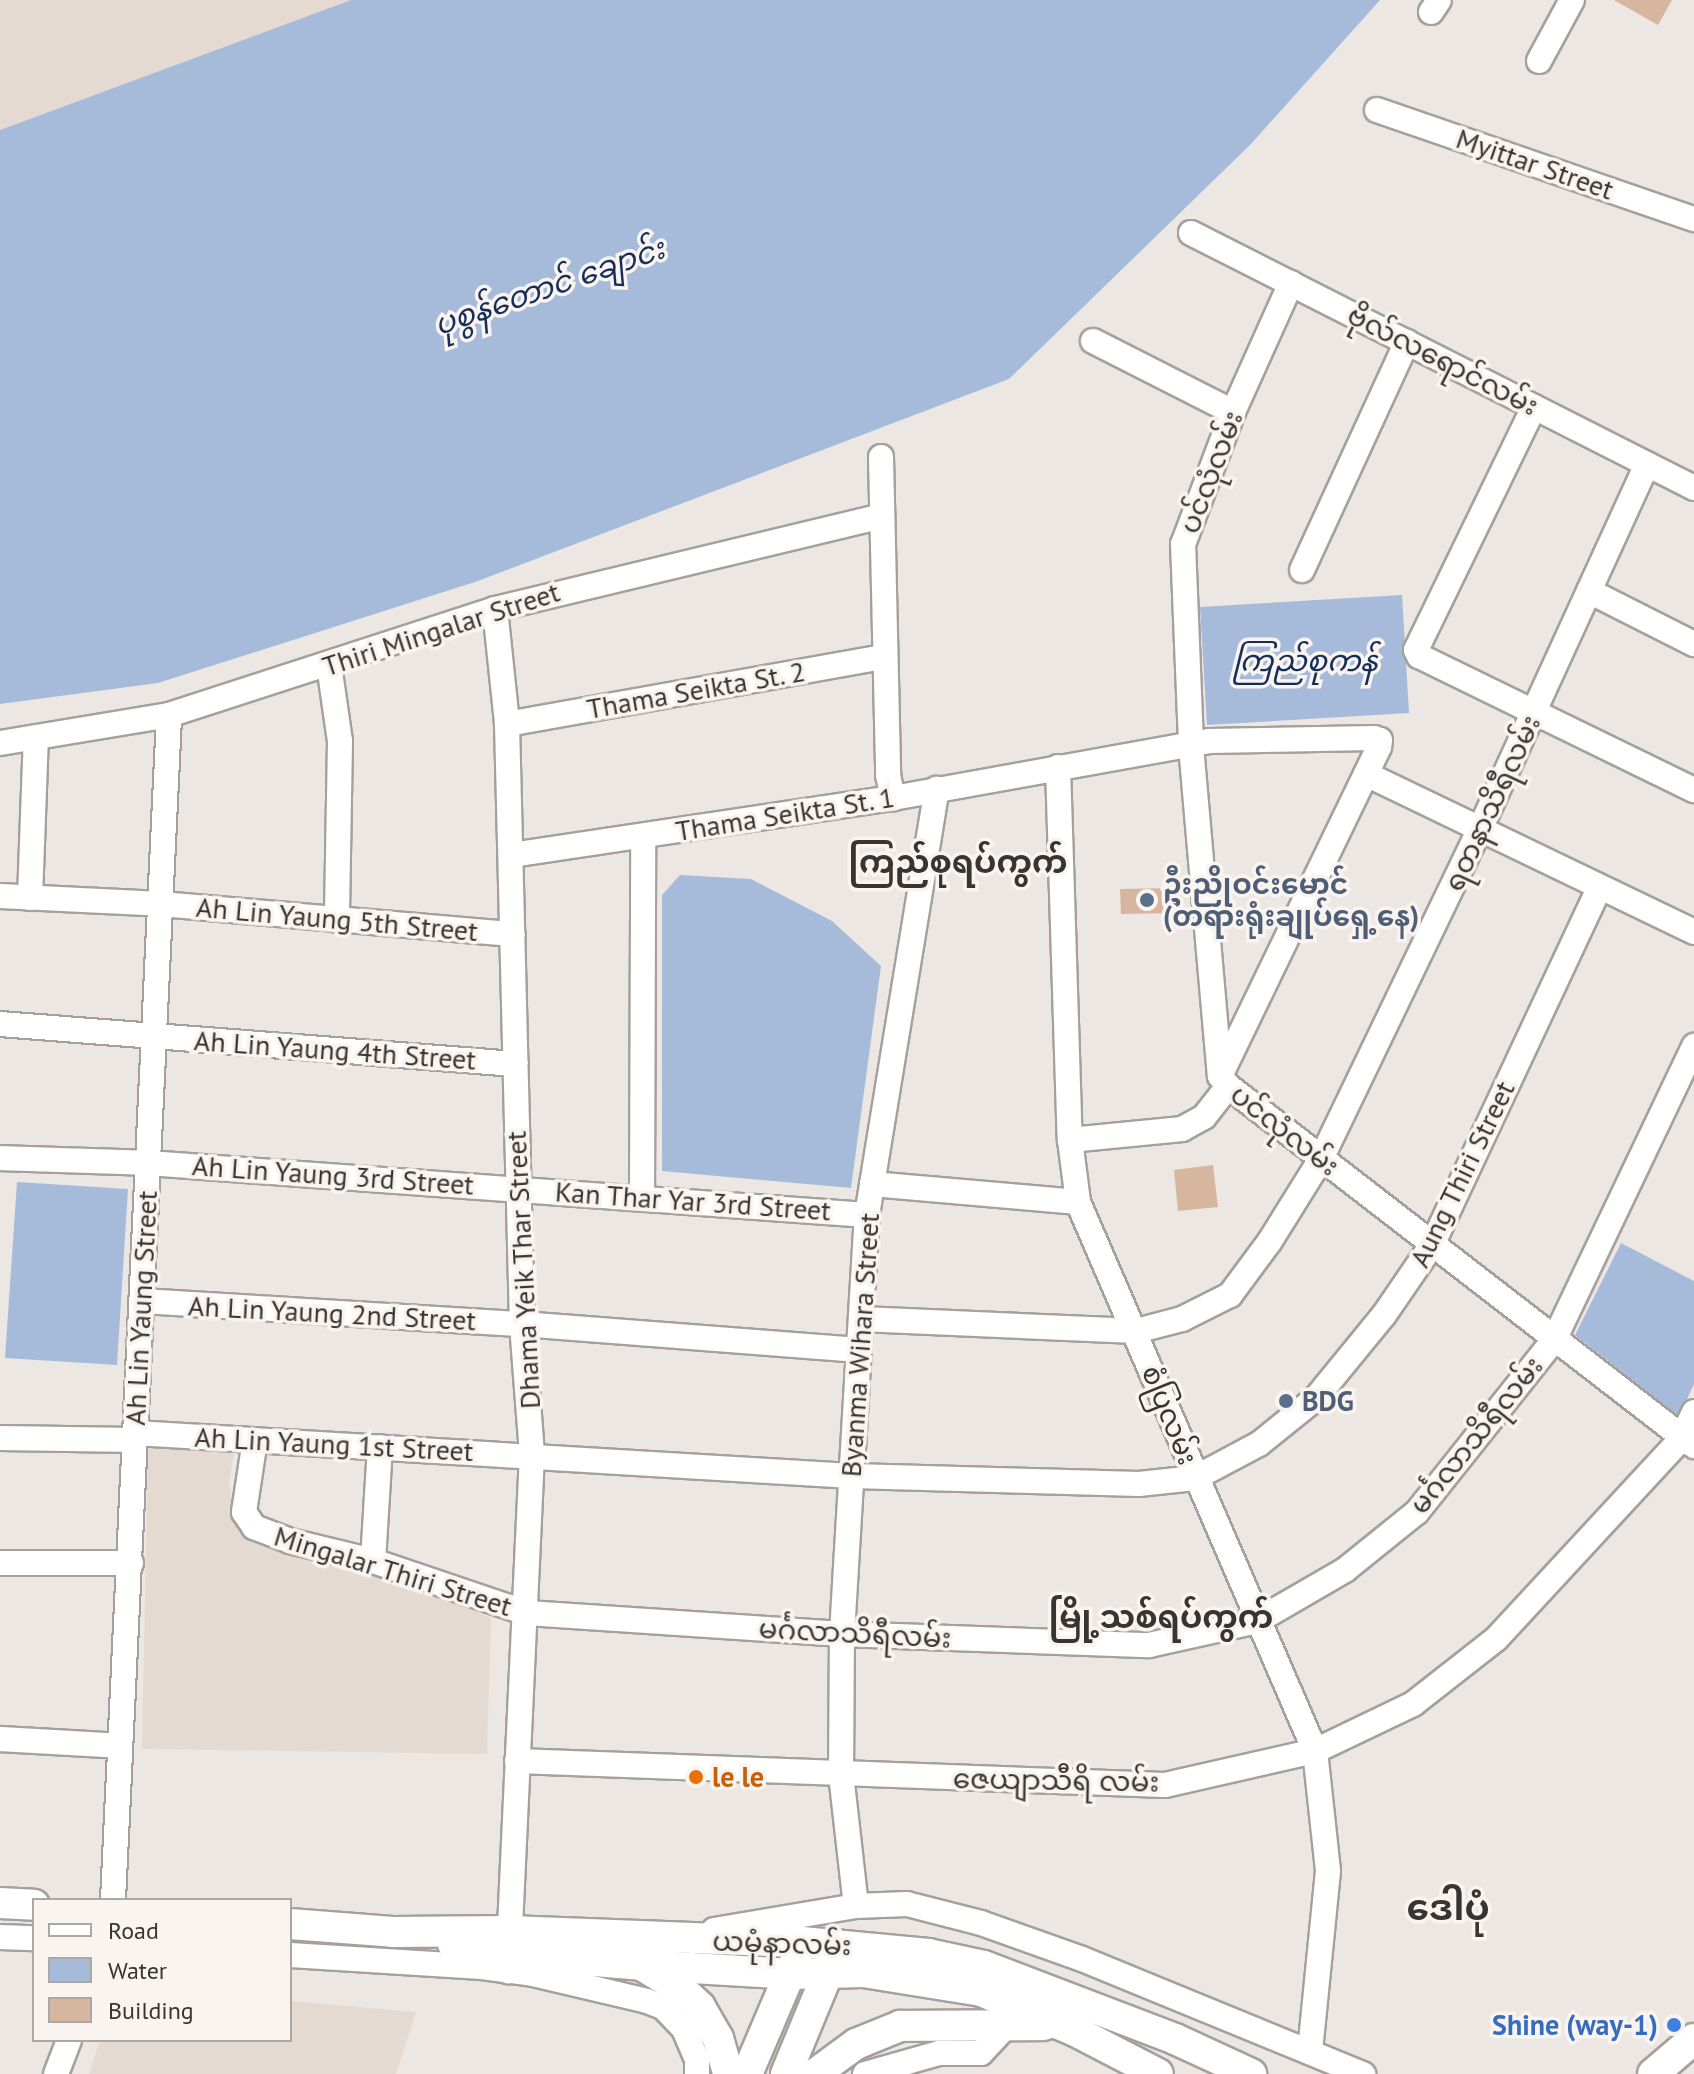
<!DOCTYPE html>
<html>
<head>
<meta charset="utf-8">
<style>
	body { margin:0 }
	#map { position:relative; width:1694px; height:2074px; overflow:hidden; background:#ece7e3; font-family:"PT Sans","Noto Sans Myanmar",sans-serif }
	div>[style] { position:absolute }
	.built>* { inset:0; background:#e5dad1 }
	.water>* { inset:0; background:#a6bbda }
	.building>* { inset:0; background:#d6b69e }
	.roads { filter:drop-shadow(2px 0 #a5a09d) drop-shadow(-2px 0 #a5a09d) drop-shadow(0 2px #a5a09d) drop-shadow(0 -2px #a5a09d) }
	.minor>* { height:24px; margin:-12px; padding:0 12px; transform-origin:12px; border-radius:12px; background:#fff }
	.major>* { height:30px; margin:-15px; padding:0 15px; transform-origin:15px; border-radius:15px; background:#fff }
	.dots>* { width:22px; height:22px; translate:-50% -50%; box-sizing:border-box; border:4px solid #f9f4f0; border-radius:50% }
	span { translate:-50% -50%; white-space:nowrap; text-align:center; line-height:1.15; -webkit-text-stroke:7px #f9f4f0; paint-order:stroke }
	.street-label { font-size:28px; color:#373533 }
	.service-label { font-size:28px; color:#4e5e75; font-weight:700 }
	.left { translate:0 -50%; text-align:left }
	.food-label { font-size:28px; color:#c56008; font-weight:700 }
	.shop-label { font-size:28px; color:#366cbe; font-weight:700 }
	.right { translate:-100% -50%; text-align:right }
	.water-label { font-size:30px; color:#142e57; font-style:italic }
	.quarter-label { font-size:32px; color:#373533; font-weight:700 }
	.district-label { font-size:36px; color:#373533; font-weight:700 }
	.legend { position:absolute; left:32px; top:1898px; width:260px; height:144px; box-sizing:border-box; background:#f9f4f0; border:2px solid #aba8a4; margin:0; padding:10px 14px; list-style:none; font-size:24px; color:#373533 }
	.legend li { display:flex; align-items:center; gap:16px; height:40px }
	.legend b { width:40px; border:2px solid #aba8a4 }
</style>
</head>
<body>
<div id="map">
	<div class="built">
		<i style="clip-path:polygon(0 0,351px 0,0 130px)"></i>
		<i style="clip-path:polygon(148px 1448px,234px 1453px,229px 1483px,234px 1513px,491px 1618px,487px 1754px,142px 1749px)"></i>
		<i style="clip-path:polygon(290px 2001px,416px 2012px,396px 2074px,89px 2074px,100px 2040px,290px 2040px)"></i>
	</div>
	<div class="water">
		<i style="clip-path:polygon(351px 0,1380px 0,1250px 145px,1009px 379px,478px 581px,158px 683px,0 704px,0 130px)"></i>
		<i style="clip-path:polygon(1402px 595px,1409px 713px,1207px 725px,1200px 607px)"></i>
		<i style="clip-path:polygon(680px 875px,751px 879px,832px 921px,881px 966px,851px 1188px,662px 1171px,662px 895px)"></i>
		<i style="clip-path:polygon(17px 1182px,128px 1189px,117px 1365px,5px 1358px)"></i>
		<i style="clip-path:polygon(1621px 1243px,1694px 1281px,1694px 1384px,1679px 1416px,1575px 1335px)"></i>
	</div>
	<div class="building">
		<i style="clip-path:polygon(1614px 0,1672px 0,1658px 25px)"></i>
		<i style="clip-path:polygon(1176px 888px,1176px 913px,1121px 914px,1120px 889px)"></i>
		<i style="clip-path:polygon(1213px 1165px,1218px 1207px,1178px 1211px,1174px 1170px)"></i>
	</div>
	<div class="roads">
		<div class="minor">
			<i style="left:1431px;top:12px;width:14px;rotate:-56deg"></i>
			<i style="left:1539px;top:61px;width:69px;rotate:-61.6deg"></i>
			<i style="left:1377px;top:110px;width:335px;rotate:19deg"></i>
			<i style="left:1191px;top:233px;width:564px;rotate:26.88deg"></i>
			<i style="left:1291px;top:283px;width:141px;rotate:114.2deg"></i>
			<i style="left:1233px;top:412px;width:141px;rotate:110.7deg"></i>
			<i style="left:1183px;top:544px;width:202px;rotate:87.7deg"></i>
			<i style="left:1191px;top:746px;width:331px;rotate:85deg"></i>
			<i style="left:1220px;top:1076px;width:13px;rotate:51deg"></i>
			<i style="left:1228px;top:1086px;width:589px;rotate:37.69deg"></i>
			<i style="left:1093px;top:341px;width:157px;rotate:26.9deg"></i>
			<i style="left:1534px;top:407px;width:270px;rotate:115.9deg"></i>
			<i style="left:1416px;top:650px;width:7px;rotate:63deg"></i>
			<i style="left:1419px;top:656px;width:306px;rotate:26deg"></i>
			<i style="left:881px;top:457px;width:318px;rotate:88.7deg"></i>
			<i style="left:888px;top:775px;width:24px;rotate:78deg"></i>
			<i style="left:1302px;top:570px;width:251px;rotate:-65.3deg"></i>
			<i style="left:1589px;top:591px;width:118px;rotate:26.8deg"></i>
			<i style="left:495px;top:609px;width:116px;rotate:84deg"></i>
			<i style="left:507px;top:724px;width:600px;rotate:88.57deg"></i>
			<i style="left:522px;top:1324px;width:130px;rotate:85.6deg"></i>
			<i style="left:532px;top:1454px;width:518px;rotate:92.66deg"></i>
			<i style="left:329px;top:665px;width:77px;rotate:81.8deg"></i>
			<i style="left:340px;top:741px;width:179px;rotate:91deg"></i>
			<i style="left:507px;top:724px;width:384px;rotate:-10.1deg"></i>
			<i style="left:0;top:743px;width:171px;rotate:-9.4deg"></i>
			<i style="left:169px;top:715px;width:343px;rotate:-18deg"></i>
			<i style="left:495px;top:609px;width:398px;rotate:-13.5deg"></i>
			<i style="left:1058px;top:767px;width:373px;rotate:88.2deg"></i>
			<i style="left:1070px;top:1140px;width:63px;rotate:82.6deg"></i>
			<i style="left:1078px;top:1202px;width:598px;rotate:66.65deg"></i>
			<i style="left:1315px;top:1751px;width:121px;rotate:83.8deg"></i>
			<i style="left:1328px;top:1871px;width:182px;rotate:95.7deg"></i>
			<i style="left:1366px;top:774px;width:364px;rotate:25.7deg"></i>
			<i style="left:511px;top:855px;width:386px;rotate:-8.5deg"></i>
			<i style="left:893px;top:798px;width:321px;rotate:-10.2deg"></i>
			<i style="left:1209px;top:741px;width:165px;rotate:-1deg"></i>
			<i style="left:1374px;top:738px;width:6px;rotate:18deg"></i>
			<i style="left:1380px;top:740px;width:7px;rotate:98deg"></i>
			<i style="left:1379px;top:747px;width:365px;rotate:115.8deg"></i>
			<i style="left:0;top:896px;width:161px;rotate:2.8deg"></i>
			<i style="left:161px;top:904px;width:353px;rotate:4.9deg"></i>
			<i style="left:30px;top:898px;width:161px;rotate:-87.9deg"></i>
			<i style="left:0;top:1024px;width:517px;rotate:4.44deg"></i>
			<i style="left:1070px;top:1140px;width:113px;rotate:-5.6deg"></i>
			<i style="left:1182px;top:1129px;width:25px;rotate:-29deg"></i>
			<i style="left:1204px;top:1117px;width:39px;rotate:-52deg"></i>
			<i style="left:0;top:1158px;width:148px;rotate:1.9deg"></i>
			<i style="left:148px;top:1163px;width:721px;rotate:4.14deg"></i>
			<i style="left:872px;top:1184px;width:207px;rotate:5deg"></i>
			<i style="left:642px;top:1197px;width:361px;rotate:-89.8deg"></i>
			<i style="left:142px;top:1301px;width:381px;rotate:3.5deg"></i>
			<i style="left:522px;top:1324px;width:338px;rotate:4.4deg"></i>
			<i style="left:861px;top:1319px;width:275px;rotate:2.5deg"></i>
			<i style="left:1136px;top:1331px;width:48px;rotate:-14.6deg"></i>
			<i style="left:1182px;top:1319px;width:54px;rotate:-26.6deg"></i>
			<i style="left:1230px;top:1295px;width:67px;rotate:-53.5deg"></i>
			<i style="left:1270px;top:1241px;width:97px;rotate:-58.1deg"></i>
			<i style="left:1321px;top:1159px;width:366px;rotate:-64.3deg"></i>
			<i style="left:1480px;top:829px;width:401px;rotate:-65.4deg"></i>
			<i style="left:135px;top:1433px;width:718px;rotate:3.43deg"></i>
			<i style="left:852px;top:1476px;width:287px;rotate:1.6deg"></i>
			<i style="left:1139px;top:1484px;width:56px;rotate:-6.1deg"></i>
			<i style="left:1195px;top:1478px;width:72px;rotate:-28deg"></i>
			<i style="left:1259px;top:1444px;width:73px;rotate:-38.9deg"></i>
			<i style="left:1316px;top:1398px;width:107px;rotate:-50.7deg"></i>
			<i style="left:1384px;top:1315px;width:85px;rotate:-55.6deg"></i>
			<i style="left:1432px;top:1245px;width:395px;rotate:-64.9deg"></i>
			<i style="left:0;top:1438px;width:135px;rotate:0.8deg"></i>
			<i style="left:255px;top:1440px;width:73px;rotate:98.7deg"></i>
			<i style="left:244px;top:1512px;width:18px;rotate:56deg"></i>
			<i style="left:254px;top:1527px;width:39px;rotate:21deg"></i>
			<i style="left:290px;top:1541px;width:85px;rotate:13.5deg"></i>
			<i style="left:373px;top:1561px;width:163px;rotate:18.7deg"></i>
			<i style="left:527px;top:1613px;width:316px;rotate:3.8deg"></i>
			<i style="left:842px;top:1634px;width:307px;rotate:2.1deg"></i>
			<i style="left:1149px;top:1645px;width:111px;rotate:-12.5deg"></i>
			<i style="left:1257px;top:1621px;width:102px;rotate:-30.1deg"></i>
			<i style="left:1345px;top:1570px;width:92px;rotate:-38.9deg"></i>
			<i style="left:1417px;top:1512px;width:220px;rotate:-51.5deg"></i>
			<i style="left:1554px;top:1340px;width:326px;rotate:-64.5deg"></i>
			<i style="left:373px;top:1561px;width:114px;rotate:-86.5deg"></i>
			<i style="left:0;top:1563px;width:131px"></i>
			<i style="left:0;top:1739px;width:120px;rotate:3.3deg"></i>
			<i style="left:517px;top:1761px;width:648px;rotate:2.12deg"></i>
			<i style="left:1165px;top:1785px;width:154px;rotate:-12.8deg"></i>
			<i style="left:1315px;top:1751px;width:109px;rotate:-25.6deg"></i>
			<i style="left:1413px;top:1704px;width:105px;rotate:-38.1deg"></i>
			<i style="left:1496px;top:1639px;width:272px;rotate:-47.2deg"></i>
			<i style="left:1681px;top:1439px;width:30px;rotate:-64deg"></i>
			<i style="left:113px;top:1900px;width:1186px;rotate:-87.29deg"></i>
			<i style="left:856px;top:1906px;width:133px;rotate:-96.5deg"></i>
			<i style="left:841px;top:1774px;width:140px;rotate:-89.6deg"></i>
			<i style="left:842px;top:1634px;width:420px;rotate:-86.6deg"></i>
			<i style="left:867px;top:1215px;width:432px;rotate:-80.7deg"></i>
			<i style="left:714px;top:1930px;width:144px;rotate:-9.6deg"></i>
			<i style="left:856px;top:1906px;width:51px;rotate:-2.2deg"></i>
			<i style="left:907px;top:1904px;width:76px;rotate:14.4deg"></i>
			<i style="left:981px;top:1923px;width:107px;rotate:19.6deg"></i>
			<i style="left:1082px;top:1959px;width:304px;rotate:22.3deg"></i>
			<i style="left:0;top:1937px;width:34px;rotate:2deg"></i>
			<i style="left:290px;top:1955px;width:192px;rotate:3.6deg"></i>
			<i style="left:482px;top:1967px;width:51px;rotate:7.8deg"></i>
			<i style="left:533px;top:1974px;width:117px;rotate:13.3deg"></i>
			<i style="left:647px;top:2001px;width:17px;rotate:21deg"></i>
			<i style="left:663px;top:2007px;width:30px;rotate:46deg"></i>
			<i style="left:684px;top:2029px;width:33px;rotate:67deg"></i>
			<i style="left:697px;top:2059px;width:15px;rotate:90deg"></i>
			<i style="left:56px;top:2074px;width:36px;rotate:-69deg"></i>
			<i style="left:865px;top:2074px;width:77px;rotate:-15.8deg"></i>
			<i style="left:939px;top:2053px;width:42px"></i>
			<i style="left:981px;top:2053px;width:41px;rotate:-47deg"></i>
		</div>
		<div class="major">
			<i style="left:0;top:1903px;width:34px;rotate:3deg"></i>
			<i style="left:290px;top:1924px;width:103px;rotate:4.4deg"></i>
			<i style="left:393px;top:1932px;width:116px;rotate:-0.5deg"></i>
			<i style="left:509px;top:1931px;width:293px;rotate:2.2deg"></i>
			<i style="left:802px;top:1942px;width:127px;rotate:5.4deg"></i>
			<i style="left:928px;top:1954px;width:57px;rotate:12.1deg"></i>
			<i style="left:984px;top:1966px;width:204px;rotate:20.9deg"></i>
			<i style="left:1175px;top:2039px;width:84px;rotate:24.7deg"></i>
			<i style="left:453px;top:1944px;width:56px;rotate:10.3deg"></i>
			<i style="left:508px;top:1954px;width:133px;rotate:4.7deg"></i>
			<i style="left:641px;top:1965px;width:150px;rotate:3.4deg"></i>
			<i style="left:791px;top:1974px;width:72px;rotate:-1.6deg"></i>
			<i style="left:863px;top:1972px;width:120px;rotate:9.1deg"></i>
			<i style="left:981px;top:1991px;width:104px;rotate:23.1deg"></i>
			<i style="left:1077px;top:2032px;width:91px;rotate:27.4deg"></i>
			<i style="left:646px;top:1968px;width:41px;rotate:31deg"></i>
			<i style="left:681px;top:1989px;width:26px;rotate:43deg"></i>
			<i style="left:700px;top:2007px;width:36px;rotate:60deg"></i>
			<i style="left:718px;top:2038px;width:37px;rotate:74deg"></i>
			<i style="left:747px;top:2074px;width:125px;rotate:-66.9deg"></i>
			<i style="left:786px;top:2074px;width:126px;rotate:-67.5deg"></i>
			<i style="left:815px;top:2074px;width:51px;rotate:-36.2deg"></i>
			<i style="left:856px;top:2044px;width:48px;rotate:-22.2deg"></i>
			<i style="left:900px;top:2026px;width:144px;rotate:-0.4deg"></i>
			<i style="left:1653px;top:2074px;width:54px;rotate:-40.5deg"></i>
		</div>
	</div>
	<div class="dots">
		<i style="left:1147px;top:900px;background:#5c6f8a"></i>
		<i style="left:1286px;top:1401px;background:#5c6f8a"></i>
		<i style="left:696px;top:1777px;background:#e8710a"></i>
		<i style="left:1674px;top:2025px;background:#3f7fe0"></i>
	</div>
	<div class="street-label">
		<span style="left:1535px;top:164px;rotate:19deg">Myittar Street</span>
		<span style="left:1443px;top:360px;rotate:27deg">ဗိုလ်လရောင်လမ်း</span>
		<span style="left:1211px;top:472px;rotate:-69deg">ပင်လုံလမ်း</span>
		<span style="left:441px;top:629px;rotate:-18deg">Thiri Mingalar Street</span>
		<span style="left:696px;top:690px;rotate:-10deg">Thama Seikta St. 2</span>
		<span style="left:1492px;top:803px;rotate:-65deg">ရတနာသိရီလမ်း</span>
		<span style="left:785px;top:814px;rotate:-9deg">Thama Seikta St. 1</span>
		<span style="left:337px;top:919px;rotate:5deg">Ah Lin Yaung 5th Street</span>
		<span style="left:335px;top:1050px;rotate:4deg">Ah Lin Yaung 4th Street</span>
		<span style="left:1285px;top:1130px;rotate:38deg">ပင်လုံလမ်း</span>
		<span style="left:1462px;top:1174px;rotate:-64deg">Aung Thiri Street</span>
		<span style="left:333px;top:1175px;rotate:4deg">Ah Lin Yaung 3rd Street</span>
		<span style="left:693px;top:1201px;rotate:4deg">Kan Thar Yar 3rd Street</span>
		<span style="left:523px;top:1270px;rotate:-93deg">Dhama Yeik Thar Street</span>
		<span style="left:141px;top:1308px;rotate:-87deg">Ah Lin Yaung Street</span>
		<span style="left:332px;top:1313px;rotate:3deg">Ah Lin Yaung 2nd Street</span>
		<span style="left:860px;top:1345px;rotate:-86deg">Byanma Wihara Street</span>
		<span style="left:1170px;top:1415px;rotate:68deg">စံပြလမ်း</span>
		<span style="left:1476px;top:1435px;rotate:-51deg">မင်္ဂလာသိရီလမ်း</span>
		<span style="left:334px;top:1444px;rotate:3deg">Ah Lin Yaung 1st Street</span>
		<span style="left:393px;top:1571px;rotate:17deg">Mingalar Thiri Street</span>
		<span style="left:855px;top:1633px;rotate:3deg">မင်္ဂလာသိရီလမ်း</span>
		<span style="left:1056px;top:1780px;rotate:1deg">ဇေယျာသီရိ လမ်း</span>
		<span style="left:782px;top:1943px;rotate:2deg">ယမုံနာလမ်း</span>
	</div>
	<div class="service-label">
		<span class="left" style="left:1163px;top:900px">ဦးညိုဝင်းမောင်<br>(တရားရုံးချုပ်ရှေ့နေ)</span>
		<span class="left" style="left:1302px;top:1401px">BDG</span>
	</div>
	<div class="food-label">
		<span class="left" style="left:712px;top:1777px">le le</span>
	</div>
	<div class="shop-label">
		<span class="right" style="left:1658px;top:2025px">Shine (way-1)</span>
	</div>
	<div class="water-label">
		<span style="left:549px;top:286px;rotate:-19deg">ပုစွန်တောင် ချောင်း</span>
		<span style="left:1305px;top:660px">ကြည်စုကန်</span>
	</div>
	<div class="quarter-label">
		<span style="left:958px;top:861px">ကြည်စုရပ်ကွက်</span>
		<span style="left:1161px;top:1616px">မြို့သစ်ရပ်ကွက်</span>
	</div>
	<div class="district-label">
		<span style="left:1448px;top:1907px">ဒေါပုံ</span>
	</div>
	<ul class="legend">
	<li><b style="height:10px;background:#fff"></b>Road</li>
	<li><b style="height:22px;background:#a6bbda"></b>Water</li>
	<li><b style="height:22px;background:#d6b69e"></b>Building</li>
	</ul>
</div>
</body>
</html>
